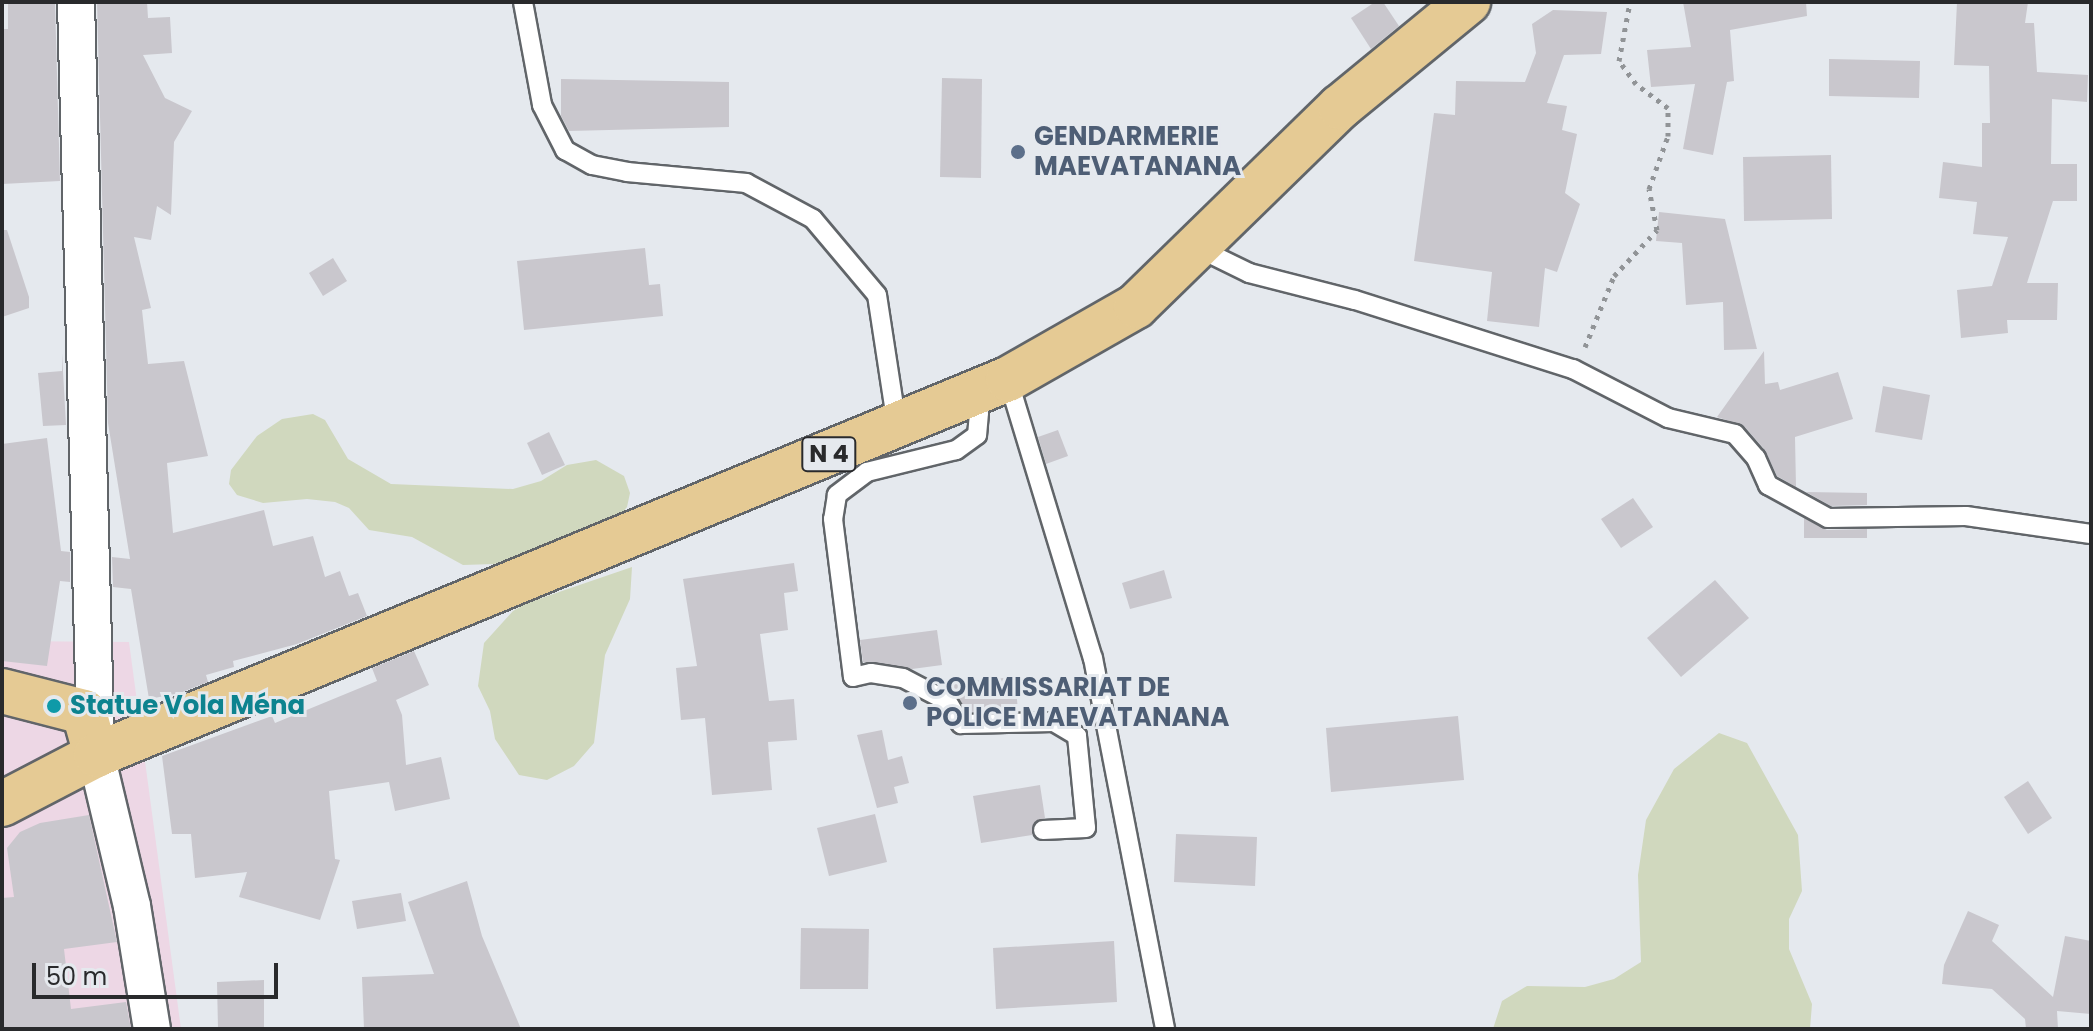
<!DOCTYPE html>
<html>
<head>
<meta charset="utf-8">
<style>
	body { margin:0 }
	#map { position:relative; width:2093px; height:1031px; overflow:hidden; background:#e5e9ee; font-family:Poppins,sans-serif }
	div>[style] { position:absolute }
	.commercial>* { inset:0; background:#edd7e5 }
	.green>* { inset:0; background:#d0d8be }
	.building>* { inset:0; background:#c9c7cd }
	.path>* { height:5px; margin-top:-2.5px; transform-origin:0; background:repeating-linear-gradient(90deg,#919497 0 4px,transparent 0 10px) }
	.roads { filter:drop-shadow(2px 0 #616569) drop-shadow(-2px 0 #616569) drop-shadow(0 2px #616569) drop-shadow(0 -2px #616569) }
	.service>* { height:18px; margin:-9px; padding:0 9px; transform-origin:9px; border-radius:9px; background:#fff }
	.minor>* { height:36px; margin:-18px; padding:0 18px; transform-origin:18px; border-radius:18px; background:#fff }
	.primary>* { height:44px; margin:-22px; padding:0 22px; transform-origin:22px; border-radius:22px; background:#e5ca94 }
	.dots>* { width:22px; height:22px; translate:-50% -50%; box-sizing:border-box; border:4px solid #e5e9ee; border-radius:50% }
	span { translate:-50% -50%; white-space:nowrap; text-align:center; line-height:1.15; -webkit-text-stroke:6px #e5e9ee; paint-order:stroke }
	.shield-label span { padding:2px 6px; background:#e5e9ee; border:2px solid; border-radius:6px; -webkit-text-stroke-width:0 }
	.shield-label { font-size:24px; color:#292a2c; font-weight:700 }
	.service-label { font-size:26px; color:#4e5e75; font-weight:700 }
	.left { translate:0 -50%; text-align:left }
	.culture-label { font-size:26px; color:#0d838f; font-weight:700 }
	.frame { position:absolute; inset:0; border:4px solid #292a2c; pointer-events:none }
	.scale { position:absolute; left:32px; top:963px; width:246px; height:36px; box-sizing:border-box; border:4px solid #292a2c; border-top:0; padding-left:10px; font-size:24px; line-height:28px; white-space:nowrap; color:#292a2c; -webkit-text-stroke:6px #e5e9ee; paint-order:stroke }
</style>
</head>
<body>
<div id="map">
	<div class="commercial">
		<i style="clip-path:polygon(2px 641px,129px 642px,181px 1029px,2px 1029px)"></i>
	</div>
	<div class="green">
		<i style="clip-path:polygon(313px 414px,325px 420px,348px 459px,391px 484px,513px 489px,541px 481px,567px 465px,596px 460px,624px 476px,630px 493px,627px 507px,618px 518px,592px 530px,494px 564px,463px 565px,412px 537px,369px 530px,349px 508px,335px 502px,307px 499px,263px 503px,237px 495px,229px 484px,231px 470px,257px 436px,282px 419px)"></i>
		<i style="clip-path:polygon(632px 567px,630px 599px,605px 655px,594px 743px,574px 766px,547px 780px,519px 775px,495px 739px,490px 711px,478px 686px,484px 643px,513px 611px,527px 603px)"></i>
		<i style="clip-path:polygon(1719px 733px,1747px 743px,1798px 835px,1802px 891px,1789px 919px,1789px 949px,1812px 1004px,1810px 1029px,1493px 1029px,1502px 1001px,1527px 986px,1585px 987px,1614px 979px,1641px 962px,1638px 875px,1646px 820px,1674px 769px)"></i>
	</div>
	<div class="building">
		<i style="clip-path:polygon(8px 2px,55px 2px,60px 181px,2px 184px,2px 29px,8px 29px)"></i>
		<i style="clip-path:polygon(97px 2px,147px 2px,148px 18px,170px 17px,172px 53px,143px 55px,165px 98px,192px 111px,174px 142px,171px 215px,157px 206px,151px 240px,134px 237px,151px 308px,142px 310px,148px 364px,184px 361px,208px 456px,167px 463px,173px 533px,264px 510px,273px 546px,313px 536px,325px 577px,340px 571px,349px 596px,358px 593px,367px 616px,297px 644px,233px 661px,234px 667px,206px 675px,208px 682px,180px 693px,149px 699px,131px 589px,113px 587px,112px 557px,130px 559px,108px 423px)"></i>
		<i style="clip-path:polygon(1375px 2px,1383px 2px,1399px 26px,1371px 49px,1351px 18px)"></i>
		<i style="clip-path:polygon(1683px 2px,1806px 2px,1807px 16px,1730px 30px,1734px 81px,1727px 82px,1713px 155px,1683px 149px,1695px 84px,1651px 87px,1647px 50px,1691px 47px)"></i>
		<i style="clip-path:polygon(1957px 2px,2028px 2px,2025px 23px,2034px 23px,2037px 72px,2088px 75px,2087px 102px,2052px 99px,2051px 164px,2077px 164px,2077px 201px,2053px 201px,2027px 283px,2058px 283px,2057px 320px,2007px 320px,2008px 333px,1961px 338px,1957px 290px,1992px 286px,2008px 237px,1973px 234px,1977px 202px,1939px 198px,1943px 162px,1982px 167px,1982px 123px,1990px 123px,1989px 66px,1954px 65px)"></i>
		<i style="clip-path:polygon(1553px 10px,1607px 12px,1601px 54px,1564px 55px,1547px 103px,1567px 106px,1562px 130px,1577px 134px,1565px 193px,1580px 204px,1557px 272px,1545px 268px,1539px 327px,1487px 321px,1492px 272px,1414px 261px,1434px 113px,1455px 115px,1456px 81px,1525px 82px,1536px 53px,1532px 24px)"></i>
		<i style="clip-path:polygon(1829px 59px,1920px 61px,1919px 98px,1829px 96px)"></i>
		<i style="clip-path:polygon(942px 78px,982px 79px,981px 178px,940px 177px)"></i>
		<i style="clip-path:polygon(561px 79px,729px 82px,729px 127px,569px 131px,561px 116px)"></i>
		<i style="clip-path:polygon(1831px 155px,1832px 219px,1744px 221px,1743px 157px)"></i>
		<i style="clip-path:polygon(1659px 212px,1725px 219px,1757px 349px,1724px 350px,1723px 302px,1686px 305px,1682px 243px,1656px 241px)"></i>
		<i style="clip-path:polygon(2px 230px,7px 230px,29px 297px,29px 308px,2px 317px)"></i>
		<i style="clip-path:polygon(645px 248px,649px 285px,660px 284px,663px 316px,524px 330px,517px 261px)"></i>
		<i style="clip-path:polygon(333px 258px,347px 281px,323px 296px,309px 273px)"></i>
		<i style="clip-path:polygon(1764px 351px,1765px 384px,1778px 382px,1780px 390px,1838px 372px,1853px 419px,1795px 437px,1796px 487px,1777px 476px,1765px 450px,1744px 426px,1717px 417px)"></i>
		<i style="clip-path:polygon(62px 353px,66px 425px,43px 426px,38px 373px,62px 371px)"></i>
		<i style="clip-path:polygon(1883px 386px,1930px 395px,1922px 440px,1875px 432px)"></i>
		<i style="clip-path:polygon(1058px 430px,1068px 456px,1046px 464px,1038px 437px)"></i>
		<i style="clip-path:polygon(549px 432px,565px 465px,542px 475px,527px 443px)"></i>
		<i style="clip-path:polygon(47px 438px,61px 551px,70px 552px,70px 582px,60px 581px,47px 666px,2px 661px,2px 444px)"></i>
		<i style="clip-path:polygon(1806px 492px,1867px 493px,1867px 505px,1831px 506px)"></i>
		<i style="clip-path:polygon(1633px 498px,1653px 527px,1621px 548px,1601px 519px)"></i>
		<i style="clip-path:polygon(1804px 518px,1827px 530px,1867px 529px,1867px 538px,1804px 538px)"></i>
		<i style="clip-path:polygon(794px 563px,798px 591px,784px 593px,788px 630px,760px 634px,769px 701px,794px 699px,797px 740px,768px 742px,772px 790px,712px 795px,705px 718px,681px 720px,676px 668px,697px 666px,683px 579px)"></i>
		<i style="clip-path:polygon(1164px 570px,1172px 598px,1130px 609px,1122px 583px)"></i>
		<i style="clip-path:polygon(1715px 580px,1749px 618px,1681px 677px,1647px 638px)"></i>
		<i style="clip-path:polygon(937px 630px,942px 665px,912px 669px,863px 662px,860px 640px)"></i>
		<i style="clip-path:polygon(414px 651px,429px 685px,396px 700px,402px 715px,406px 765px,441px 757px,450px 799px,395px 811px,389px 782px,329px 791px,335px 859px,340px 860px,320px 920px,239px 897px,247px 872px,195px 878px,191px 834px,172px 834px,162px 756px,272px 716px,275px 723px,377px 681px,372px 668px)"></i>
		<i style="clip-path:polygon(1015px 677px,1018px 711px,968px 712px,951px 689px,950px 683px)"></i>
		<i style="clip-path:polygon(1458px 716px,1464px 780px,1331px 792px,1326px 728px)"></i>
		<i style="clip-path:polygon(882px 730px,888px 760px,902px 756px,909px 783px,894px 787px,898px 803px,877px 808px,857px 735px)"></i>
		<i style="clip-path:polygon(2028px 781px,2052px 818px,2028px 834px,2004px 797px)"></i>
		<i style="clip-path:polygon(1040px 785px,1045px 818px,1033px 824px,1032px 835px,981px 843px,973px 796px)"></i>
		<i style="clip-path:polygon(875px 814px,887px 862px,829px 876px,817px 828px)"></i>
		<i style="clip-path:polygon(89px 815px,117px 942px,64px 949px,71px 1009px,126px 1002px,131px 1029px,2px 1029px,2px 898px,14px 897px,7px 848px,20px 832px,40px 823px)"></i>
		<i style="clip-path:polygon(1176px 834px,1257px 837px,1255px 886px,1174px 882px)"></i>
		<i style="clip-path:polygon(467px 881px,482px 936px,521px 1029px,364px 1029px,362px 977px,434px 974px,408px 902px)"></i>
		<i style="clip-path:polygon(401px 893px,406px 921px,357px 929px,352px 901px)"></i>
		<i style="clip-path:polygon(1968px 911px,1999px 925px,1992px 941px,2053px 997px,2065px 936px,2091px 941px,2091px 1014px,2057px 1011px,2058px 1029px,2026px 1029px,2025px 1019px,1992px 989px,1942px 984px,1944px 965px)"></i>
		<i style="clip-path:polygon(801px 928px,869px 929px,868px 989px,800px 989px)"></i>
		<i style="clip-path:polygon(1114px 941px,1117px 1002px,996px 1009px,993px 948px)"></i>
		<i style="clip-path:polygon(264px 980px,264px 1029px,218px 1029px,217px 982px)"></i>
	</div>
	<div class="path">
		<i style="left:1585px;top:347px;width:77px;rotate:-67.8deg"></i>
		<i style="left:1614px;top:276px;width:63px;rotate:-46.9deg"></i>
		<i style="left:1657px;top:230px;width:42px;rotate:-101deg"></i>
		<i style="left:1649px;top:189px;width:56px;rotate:-70.3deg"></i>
		<i style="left:1668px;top:136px;width:28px;rotate:-90deg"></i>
		<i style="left:1668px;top:108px;width:40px;rotate:-143deg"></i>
		<i style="left:1636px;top:84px;width:29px;rotate:-126deg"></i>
		<i style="left:1619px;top:61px;width:60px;rotate:-79.4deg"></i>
	</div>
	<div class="roads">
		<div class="service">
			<i style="left:523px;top:2px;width:105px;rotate:79.5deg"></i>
			<i style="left:542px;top:105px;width:51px;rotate:62.9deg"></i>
			<i style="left:565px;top:150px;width:31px;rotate:29deg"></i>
			<i style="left:592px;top:165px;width:36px;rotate:11deg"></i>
			<i style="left:627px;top:172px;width:120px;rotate:5.3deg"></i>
			<i style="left:746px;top:183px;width:76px;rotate:28.2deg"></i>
			<i style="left:813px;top:219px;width:99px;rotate:49.9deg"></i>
			<i style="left:877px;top:295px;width:132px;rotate:81.3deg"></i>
			<i style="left:1196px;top:247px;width:59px;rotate:26.1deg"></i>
			<i style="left:1249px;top:273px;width:109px;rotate:14.3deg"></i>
			<i style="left:1355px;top:300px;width:229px;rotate:17.6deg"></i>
			<i style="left:1573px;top:369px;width:107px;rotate:27.3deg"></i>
			<i style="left:1668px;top:418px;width:69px;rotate:13.4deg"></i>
			<i style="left:1735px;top:434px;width:32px;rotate:49deg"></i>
			<i style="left:1756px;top:458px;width:30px;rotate:66deg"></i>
			<i style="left:1768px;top:485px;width:68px;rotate:28.8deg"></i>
			<i style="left:1828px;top:518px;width:138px;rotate:-0.8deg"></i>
			<i style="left:1966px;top:516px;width:126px;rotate:8.2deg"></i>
			<i style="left:1008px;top:379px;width:292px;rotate:73.1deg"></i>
			<i style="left:1093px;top:658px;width:378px;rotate:79deg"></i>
			<i style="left:972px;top:393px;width:21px;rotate:71deg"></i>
			<i style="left:979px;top:413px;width:22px;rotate:95deg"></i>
			<i style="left:977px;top:435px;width:26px;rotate:144deg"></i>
			<i style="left:956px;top:450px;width:92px;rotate:166.1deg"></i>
			<i style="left:867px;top:472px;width:38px;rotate:143deg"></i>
			<i style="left:837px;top:495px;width:24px;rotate:99deg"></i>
			<i style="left:833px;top:519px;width:159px;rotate:82.8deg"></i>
			<i style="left:853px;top:677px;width:18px;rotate:-13deg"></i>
			<i style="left:871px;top:673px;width:32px;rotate:9deg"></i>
			<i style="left:903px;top:678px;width:50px;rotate:27.6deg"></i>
			<i style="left:947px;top:701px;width:27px;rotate:59deg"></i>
			<i style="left:961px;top:724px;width:93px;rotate:-1.2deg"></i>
			<i style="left:1054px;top:722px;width:27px;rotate:31deg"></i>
			<i style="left:1077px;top:736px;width:92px;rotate:84.4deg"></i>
			<i style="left:1086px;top:828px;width:43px;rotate:177.3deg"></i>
		</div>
		<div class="minor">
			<i style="left:76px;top:2px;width:753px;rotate:88.48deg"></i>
			<i style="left:96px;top:755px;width:155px;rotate:76.6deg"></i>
			<i style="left:132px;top:906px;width:125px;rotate:80.8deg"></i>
		</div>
		<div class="primary">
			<i style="left:2px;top:691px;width:85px;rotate:14.4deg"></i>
			<i style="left:84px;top:712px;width:45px;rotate:74.4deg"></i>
			<i style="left:2px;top:804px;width:106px;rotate:-27.5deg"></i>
			<i style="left:96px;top:755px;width:986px;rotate:-22.41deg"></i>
			<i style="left:1008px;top:379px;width:147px;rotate:-29.7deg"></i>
			<i style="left:1136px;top:306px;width:285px;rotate:-44.3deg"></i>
			<i style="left:1340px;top:107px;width:166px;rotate:-39.4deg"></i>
		</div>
	</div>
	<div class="dots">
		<i style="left:1018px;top:152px;background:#5c6f8a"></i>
		<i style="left:910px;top:703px;background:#5c6f8a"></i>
		<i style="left:54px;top:706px;background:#0f9aa8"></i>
	</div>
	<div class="shield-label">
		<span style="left:829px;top:454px">N 4</span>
	</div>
	<div class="service-label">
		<span class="left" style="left:1034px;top:152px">GENDARMERIE<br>MAEVATANANA</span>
		<span class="left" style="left:926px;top:703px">COMMISSARIAT DE<br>POLICE MAEVATANANA</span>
	</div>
	<div class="culture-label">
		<span class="left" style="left:70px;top:706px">Statue Vola Ména</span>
	</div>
	<div class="frame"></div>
	<div class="scale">50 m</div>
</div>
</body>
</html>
